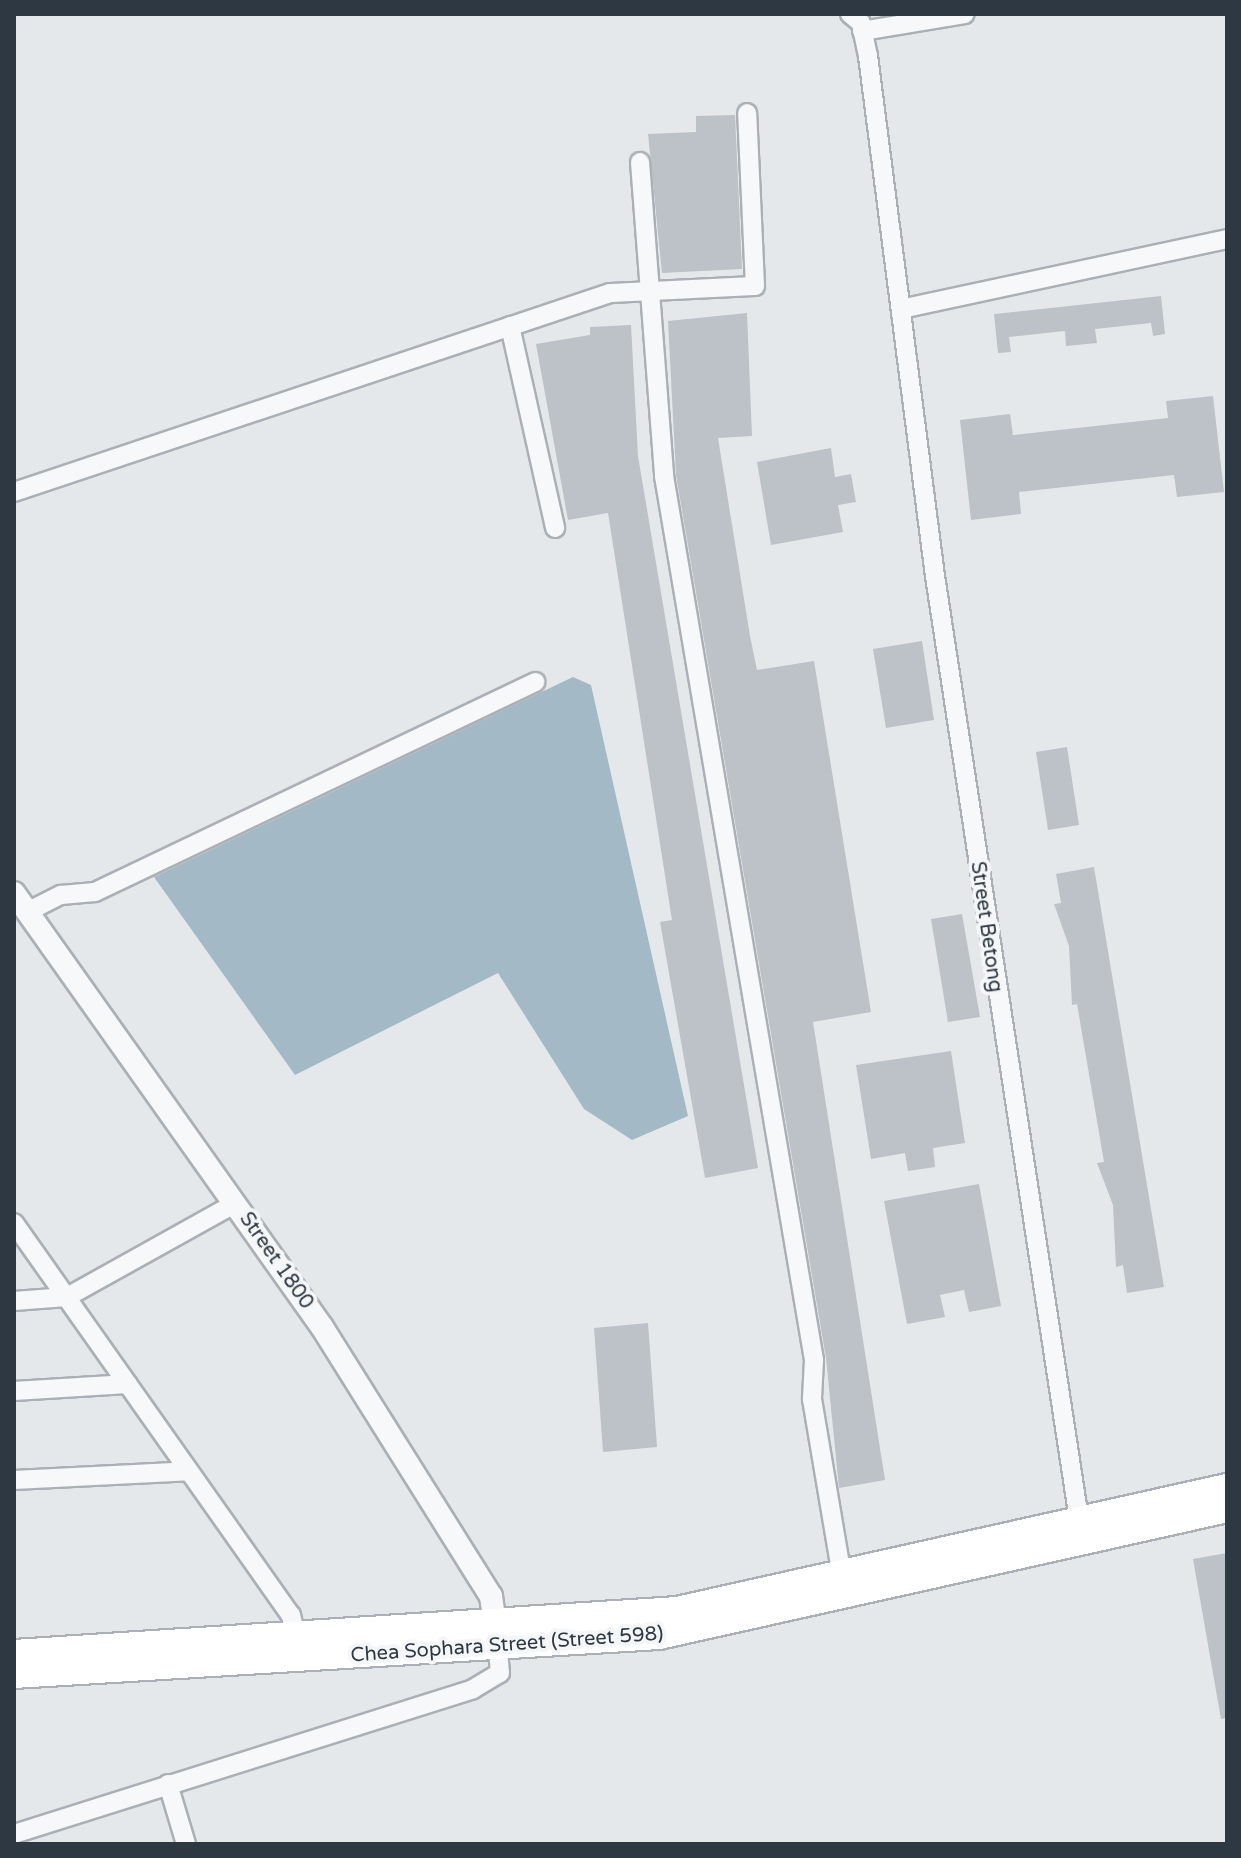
<!DOCTYPE html>
<html>
<head>
<meta charset="utf-8">
<style>
	body { margin:0 }
	#map { position:relative; width:1241px; height:1858px; overflow:hidden; background:#e5e8eb; font-family:"Varela Round",sans-serif }
	div>[style] { position:absolute }
	.water>* { inset:0; background:#a4b9c6 }
	.building>* { inset:0; background:#bcc2c7 }
	.roads { filter:drop-shadow(2px 0 #aab0b5) drop-shadow(-2px 0 #aab0b5) drop-shadow(0 2px #aab0b5) drop-shadow(0 -2px #aab0b5) }
	.minor>* { height:18px; margin:-9px; padding:0 9px; transform-origin:9px; border-radius:9px; background:#f7f8f9 }
	.tertiary>* { height:22px; margin:-11px; padding:0 11px; transform-origin:11px; border-radius:11px; background:#f7f8f9 }
	.secondary>* { height:26px; margin:-13px; padding:0 13px; transform-origin:13px; border-radius:13px; background:#fff }
	span { translate:-50% -50%; white-space:nowrap; text-align:center; line-height:1.15; -webkit-text-stroke:8px #f4f6f8; paint-order:stroke }
	.street-label { font-size:20px; color:#2e3842 }
	.frame { position:absolute; inset:0; border:16px solid #2e3842; pointer-events:none }
</style>
</head>
<body>
<div id="map">
	<div class="water">
		<i style="clip-path:polygon(573px 677px,591px 685px,688px 1116px,632px 1140px,584px 1109px,498px 973px,295px 1075px,154px 877px)"></i>
	</div>
	<div class="building">
		<i style="clip-path:polygon(735px 115px,742px 269px,662px 273px,648px 134px,696px 132px,696px 116px)"></i>
		<i style="clip-path:polygon(1161px 296px,1165px 334px,1153px 336px,1151px 323px,1095px 329px,1097px 343px,1066px 346px,1065px 331px,1009px 337px,1011px 352px,998px 353px,994px 314px)"></i>
		<i style="clip-path:polygon(747px 313px,752px 436px,718px 438px,750px 636px,757px 670px,814px 661px,871px 1012px,813px 1022px,885px 1480px,839px 1488px,826px 1358px,676px 475px,668px 321px)"></i>
		<i style="clip-path:polygon(631px 325px,638px 456px,758px 1168px,705px 1178px,660px 922px,672px 920px,608px 513px,568px 520px,536px 344px,590px 335px,590px 327px)"></i>
		<i style="clip-path:polygon(1213px 396px,1224px 492px,1177px 497px,1174px 475px,1019px 492px,1021px 514px,971px 520px,960px 420px,1010px 414px,1013px 435px,1168px 418px,1166px 401px)"></i>
		<i style="clip-path:polygon(831px 448px,835px 477px,851px 474px,856px 502px,838px 505px,843px 532px,771px 545px,757px 462px)"></i>
		<i style="clip-path:polygon(922px 641px,934px 720px,886px 728px,873px 649px)"></i>
		<i style="clip-path:polygon(1067px 747px,1079px 825px,1048px 830px,1036px 752px)"></i>
		<i style="clip-path:polygon(1094px 867px,1164px 1287px,1127px 1293px,1123px 1265px,1116px 1267px,1113px 1205px,1097px 1163px,1104px 1162px,1077px 1004px,1072px 1005px,1069px 946px,1054px 904px,1061px 903px,1056px 874px)"></i>
		<i style="clip-path:polygon(962px 914px,980px 1017px,948px 1022px,931px 919px)"></i>
		<i style="clip-path:polygon(951px 1051px,965px 1143px,933px 1148px,935px 1167px,908px 1171px,905px 1153px,871px 1159px,856px 1065px)"></i>
		<i style="clip-path:polygon(979px 1184px,1001px 1306px,969px 1312px,964px 1290px,940px 1295px,945px 1317px,907px 1324px,884px 1201px)"></i>
		<i style="clip-path:polygon(648px 1323px,657px 1447px,603px 1452px,594px 1328px)"></i>
		<i style="clip-path:polygon(1227px 1553px,1227px 1718px,1221px 1719px,1193px 1559px)"></i>
	</div>
	<div class="roads">
		<div class="minor">
			<i style="left:850px;top:14px;width:14px;rotate:39deg"></i>
			<i style="left:861px;top:23px;width:34px;rotate:78deg"></i>
			<i style="left:868px;top:56px;width:524px;rotate:82.66deg"></i>
			<i style="left:935px;top:576px;width:967px;rotate:81.32deg"></i>
			<i style="left:862px;top:31px;width:104px;rotate:-9.4deg"></i>
			<i style="left:640px;top:162px;width:315px;rotate:85.6deg"></i>
			<i style="left:664px;top:476px;width:897px;rotate:80.37deg"></i>
			<i style="left:814px;top:1360px;width:39px;rotate:93deg"></i>
			<i style="left:812px;top:1399px;width:187px;rotate:80.4deg"></i>
			<i style="left:901px;top:309px;width:333px;rotate:-12.1deg"></i>
			<i style="left:510px;top:326px;width:207px;rotate:77.4deg"></i>
			<i style="left:14px;top:492px;width:628px;rotate:-18.46deg"></i>
			<i style="left:610px;top:293px;width:145px;rotate:-2.8deg"></i>
			<i style="left:755px;top:286px;width:173px;rotate:-92.6deg"></i>
			<i style="left:27px;top:912px;width:38px;rotate:-27deg"></i>
			<i style="left:61px;top:895px;width:34px;rotate:-5deg"></i>
			<i style="left:95px;top:892px;width:488px;rotate:-25.5deg"></i>
			<i style="left:14px;top:1223px;width:480px;rotate:54.8deg"></i>
			<i style="left:291px;top:1615px;width:22px;rotate:77deg"></i>
			<i style="left:14px;top:1301px;width:53px;rotate:-4.3deg"></i>
			<i style="left:67px;top:1297px;width:193px;rotate:-29.1deg"></i>
			<i style="left:14px;top:1391px;width:114px;rotate:-3.5deg"></i>
			<i style="left:14px;top:1480px;width:175px;rotate:-2.9deg"></i>
			<i style="left:168px;top:1784px;width:63px;rotate:73.3deg"></i>
			<i style="left:14px;top:1834px;width:481px;rotate:-17.5deg"></i>
			<i style="left:473px;top:1689px;width:31px;rotate:-31deg"></i>
			<i style="left:500px;top:1673px;width:25px;rotate:-95deg"></i>
		</div>
		<div class="tertiary">
			<i style="left:14px;top:893px;width:532px;rotate:54.64deg"></i>
			<i style="left:322px;top:1327px;width:318px;rotate:57.9deg"></i>
			<i style="left:491px;top:1596px;width:43px;rotate:82.1deg"></i>
		</div>
		<div class="secondary">
			<i style="left:14px;top:1653px;width:664px;rotate:-3.71deg"></i>
			<i style="left:677px;top:1610px;width:564px;rotate:-12.61deg"></i>
			<i style="left:14px;top:1675px;width:646px;rotate:-3.46deg"></i>
			<i style="left:659px;top:1636px;width:582px;rotate:-12.6deg"></i>
		</div>
	</div>
	<div class="street-label">
		<span style="left:986px;top:927px;rotate:82deg">Street Betong</span>
		<span style="left:276px;top:1261px;rotate:55deg">Street 1800</span>
		<span style="left:507px;top:1645px;rotate:-4deg">Chea Sophara Street (Street 598)</span>
	</div>
	<div class="frame"></div>
</div>
</body>
</html>
